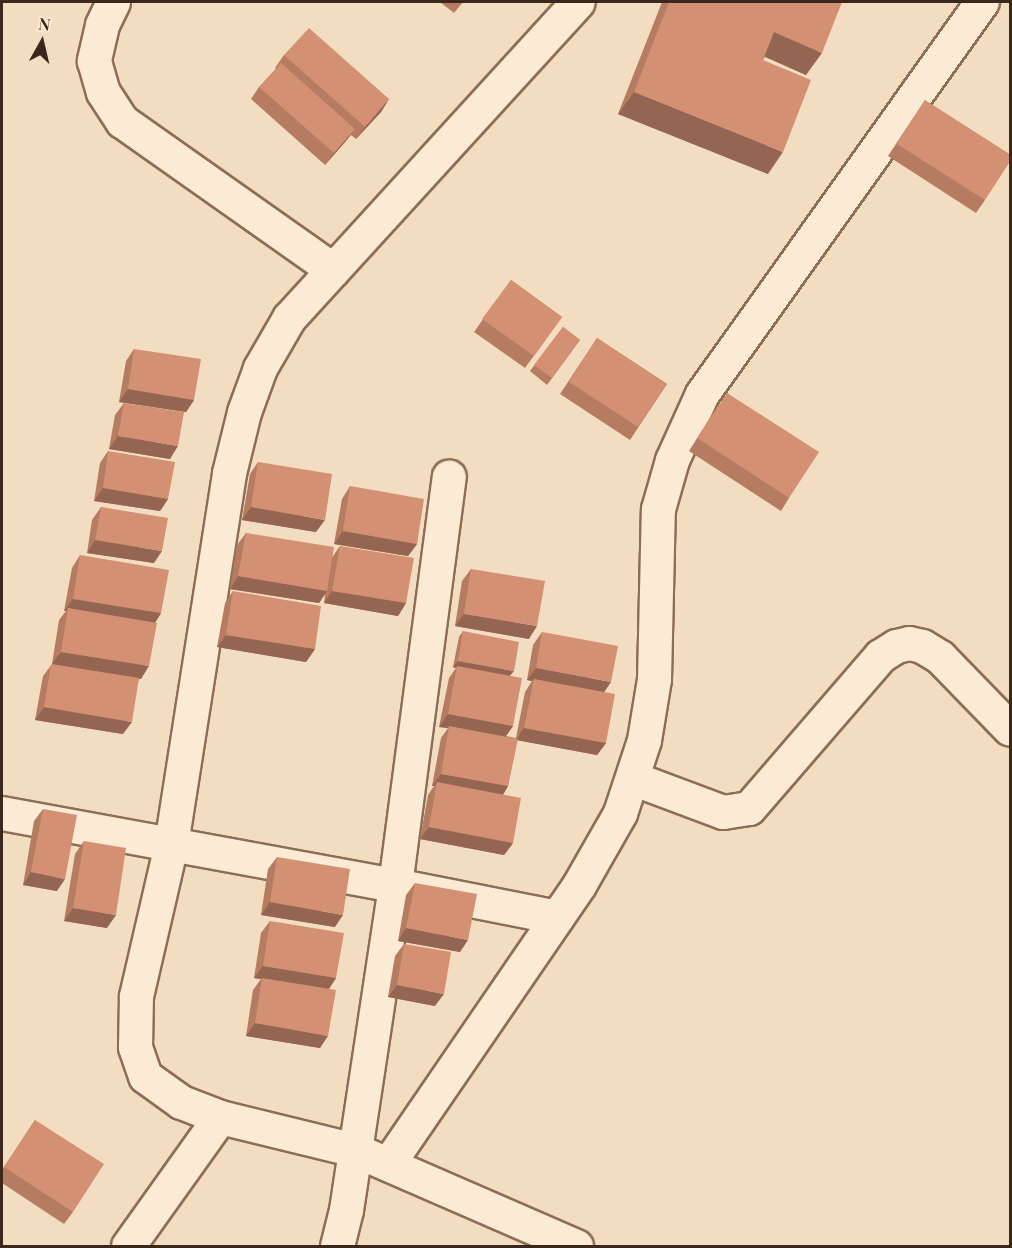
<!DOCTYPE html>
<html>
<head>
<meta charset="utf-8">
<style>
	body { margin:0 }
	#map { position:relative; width:1012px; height:1248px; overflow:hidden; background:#f2ddc0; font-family:"Playfair Display",serif }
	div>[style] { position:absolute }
	.roads { filter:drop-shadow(2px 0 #8d6d56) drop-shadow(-2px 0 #8d6d56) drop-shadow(0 2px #8d6d56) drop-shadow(0 -2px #8d6d56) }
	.minor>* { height:33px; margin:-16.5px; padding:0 16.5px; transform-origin:16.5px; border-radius:16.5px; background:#fcebd4 }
	.wall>* { inset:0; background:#b67c62 }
	.shaded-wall>* { inset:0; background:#946550 }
	.building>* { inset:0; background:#d49072 }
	span { translate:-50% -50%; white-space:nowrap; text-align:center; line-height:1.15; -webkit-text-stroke:5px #f9e8d0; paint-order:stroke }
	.frame { position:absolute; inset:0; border:3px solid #3b271c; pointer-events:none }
	.north { position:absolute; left:12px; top:12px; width:60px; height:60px; -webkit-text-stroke:4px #f9e8d0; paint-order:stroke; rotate:8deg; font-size:16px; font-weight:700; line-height:24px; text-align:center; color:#3b271c }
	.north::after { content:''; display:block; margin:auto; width:21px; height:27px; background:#3b271c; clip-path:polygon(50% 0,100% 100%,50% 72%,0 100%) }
</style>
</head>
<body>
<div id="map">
	<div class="roads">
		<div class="minor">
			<i style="left:113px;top:2px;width:25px;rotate:116deg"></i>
			<i style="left:102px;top:25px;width:37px;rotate:103deg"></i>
			<i style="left:94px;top:61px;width:32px;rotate:74deg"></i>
			<i style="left:103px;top:92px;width:35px;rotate:57deg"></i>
			<i style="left:122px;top:121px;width:258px;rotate:35.2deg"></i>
			<i style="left:632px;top:778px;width:97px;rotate:20.5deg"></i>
			<i style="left:723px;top:812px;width:26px;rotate:-9deg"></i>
			<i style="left:749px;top:808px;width:201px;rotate:-49.2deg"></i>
			<i style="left:880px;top:656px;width:19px;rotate:-32deg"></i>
			<i style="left:896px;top:646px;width:13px;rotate:-13deg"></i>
			<i style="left:909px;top:643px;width:13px;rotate:13deg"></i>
			<i style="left:922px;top:646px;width:21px;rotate:31deg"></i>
			<i style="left:940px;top:657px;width:100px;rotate:45.8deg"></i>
			<i style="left:2px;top:813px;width:400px;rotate:10.4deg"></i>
			<i style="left:395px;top:885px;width:165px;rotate:11.2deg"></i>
			<i style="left:388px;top:1164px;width:338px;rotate:-55.6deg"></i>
			<i style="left:579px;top:885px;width:83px;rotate:-60.3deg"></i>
			<i style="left:620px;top:813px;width:77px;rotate:-71.8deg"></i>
			<i style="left:644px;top:740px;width:62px;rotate:-80.7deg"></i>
			<i style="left:654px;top:679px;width:170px;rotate:-88.7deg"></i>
			<i style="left:658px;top:509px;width:51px;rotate:-74.1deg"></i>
			<i style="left:672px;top:460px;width:72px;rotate:-65.6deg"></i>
			<i style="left:702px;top:394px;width:482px;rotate:-54.5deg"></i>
			<i style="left:128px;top:1246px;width:158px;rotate:-54.5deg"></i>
			<i style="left:337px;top:1246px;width:37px;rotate:-76deg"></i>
			<i style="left:346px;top:1210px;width:329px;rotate:-81.4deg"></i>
			<i style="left:395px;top:885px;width:412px;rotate:-82.5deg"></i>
			<i style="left:576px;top:1246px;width:241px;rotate:-156.5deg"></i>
			<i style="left:355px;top:1150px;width:139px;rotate:-166.3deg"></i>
			<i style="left:220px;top:1117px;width:42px;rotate:-159deg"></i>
			<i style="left:181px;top:1102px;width:44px;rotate:-144.2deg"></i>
			<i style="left:145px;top:1076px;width:31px;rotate:-109deg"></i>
			<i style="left:135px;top:1047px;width:51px;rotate:-88.9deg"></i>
			<i style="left:136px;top:996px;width:156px;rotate:-77deg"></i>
			<i style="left:171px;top:844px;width:376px;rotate:-81.1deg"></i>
			<i style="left:229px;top:473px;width:63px;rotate:-76.2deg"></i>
			<i style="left:244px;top:412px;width:47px;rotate:-70deg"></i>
			<i style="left:260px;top:368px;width:58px;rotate:-59.9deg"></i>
			<i style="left:289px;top:318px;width:428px;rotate:-47.6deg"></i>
		</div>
	</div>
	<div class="wall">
		<i style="clip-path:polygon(440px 2px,463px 2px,454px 13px)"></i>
		<i style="clip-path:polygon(662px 2px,842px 2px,806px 75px,765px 57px,763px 60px,768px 174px,618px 114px)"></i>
		<i style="clip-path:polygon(284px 55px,389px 99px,381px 112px,356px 139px,351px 135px,325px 165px,251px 99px,259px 87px,276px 69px,275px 68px)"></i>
		<i style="clip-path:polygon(925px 100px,985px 200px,976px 213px,888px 156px)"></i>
		<i style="clip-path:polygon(511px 280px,562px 317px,525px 368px,474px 332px)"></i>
		<i style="clip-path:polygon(563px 327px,580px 340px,547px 385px,530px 371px)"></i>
		<i style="clip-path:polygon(597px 338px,667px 384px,630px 440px,560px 394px)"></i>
		<i style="clip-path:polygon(134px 349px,194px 400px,186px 412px,119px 402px,126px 361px)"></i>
		<i style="clip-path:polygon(124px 403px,170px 459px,109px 449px,115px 415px)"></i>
		<i style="clip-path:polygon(718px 405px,789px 498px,781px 511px,689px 451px)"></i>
		<i style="clip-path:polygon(108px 451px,168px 499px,160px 511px,94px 501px,100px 463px)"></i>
		<i style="clip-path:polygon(258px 462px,316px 532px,242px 520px,250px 474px)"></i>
		<i style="clip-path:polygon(350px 486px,417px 544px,408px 556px,334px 544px,342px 499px)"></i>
		<i style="clip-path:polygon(101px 507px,154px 563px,87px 553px,92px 520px)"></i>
		<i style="clip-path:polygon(246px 533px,333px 556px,340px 546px,406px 603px,398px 616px,324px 603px,325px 594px,319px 603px,230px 589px,237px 545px)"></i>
		<i style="clip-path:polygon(80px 555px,161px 613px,155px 623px,141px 679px,139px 679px,123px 734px,35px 720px,43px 676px,52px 664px,59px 620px,66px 611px,64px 611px,72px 568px)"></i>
		<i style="clip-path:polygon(471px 569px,529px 639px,455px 626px,462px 581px)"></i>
		<i style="clip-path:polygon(233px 591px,315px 649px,306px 662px,217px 647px,225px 603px)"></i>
		<i style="clip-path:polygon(463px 631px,510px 676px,513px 726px,506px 736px,516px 738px,525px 692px,532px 681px,527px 680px,533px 645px,542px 632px,604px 692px,606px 743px,597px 755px,517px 740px,508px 786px,503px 795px,513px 843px,504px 855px,420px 839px,428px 795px,434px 786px,432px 786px,441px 738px,448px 728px,439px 727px,449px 678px,456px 668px,453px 667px,459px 637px)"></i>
		<i style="clip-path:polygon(43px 809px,57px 891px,23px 885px,34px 821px)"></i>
		<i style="clip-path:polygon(84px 841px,107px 928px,64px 921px,75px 854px)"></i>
		<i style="clip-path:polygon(277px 857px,335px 927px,261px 915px,268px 869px)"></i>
		<i style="clip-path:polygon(415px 883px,460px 952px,398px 941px,406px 895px)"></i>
		<i style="clip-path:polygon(270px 921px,336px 978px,329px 989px,320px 1048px,246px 1036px,253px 990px,261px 979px,254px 978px,261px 933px)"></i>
		<i style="clip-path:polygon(404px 944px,435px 1006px,388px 997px,395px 956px)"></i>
		<i style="clip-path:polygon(35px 1120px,73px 1212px,64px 1224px,2px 1183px,2px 1170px)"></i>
	</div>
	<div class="shaded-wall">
		<i style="clip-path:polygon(774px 32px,822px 53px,806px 75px,759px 54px)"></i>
		<i style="clip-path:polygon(634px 92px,783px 152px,768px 174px,618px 114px)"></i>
		<i style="clip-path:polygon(389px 99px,381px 112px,356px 139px,365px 127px)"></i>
		<i style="clip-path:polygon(355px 129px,346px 141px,325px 165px,334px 153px)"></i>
		<i style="clip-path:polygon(128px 389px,194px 400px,186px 412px,119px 402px)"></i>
		<i style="clip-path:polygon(118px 436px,178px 446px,170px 459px,109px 449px)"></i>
		<i style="clip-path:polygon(103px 488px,168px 499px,160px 511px,94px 501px)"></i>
		<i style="clip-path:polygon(251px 507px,325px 520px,316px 532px,242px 520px)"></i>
		<i style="clip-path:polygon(343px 531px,417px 544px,408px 556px,334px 544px)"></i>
		<i style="clip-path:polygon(95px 540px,162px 551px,154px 563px,87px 553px)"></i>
		<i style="clip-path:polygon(238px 576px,327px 591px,319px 603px,230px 589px)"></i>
		<i style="clip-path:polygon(332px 591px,406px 603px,398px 616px,324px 603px)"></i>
		<i style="clip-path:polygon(73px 599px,161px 613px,153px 626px,68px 608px,66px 611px,64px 611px)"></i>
		<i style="clip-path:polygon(464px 614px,537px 626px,529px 639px,455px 626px)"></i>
		<i style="clip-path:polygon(226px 635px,315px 649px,306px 662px,217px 647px)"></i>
		<i style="clip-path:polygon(61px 652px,149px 666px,141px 679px,52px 664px)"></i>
		<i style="clip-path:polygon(458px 661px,514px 671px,509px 677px,457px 666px,456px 668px,453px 667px)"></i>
		<i style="clip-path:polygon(536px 668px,611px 682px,603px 694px,534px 679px,532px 681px,527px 680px)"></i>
		<i style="clip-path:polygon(44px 707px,132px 722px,123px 734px,35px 720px)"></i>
		<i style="clip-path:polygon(448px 714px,513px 726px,504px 739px,449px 726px,448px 728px,439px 727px)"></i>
		<i style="clip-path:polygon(524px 728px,606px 743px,597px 755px,516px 740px)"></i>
		<i style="clip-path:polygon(441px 774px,508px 786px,500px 799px,437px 782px,434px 786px,432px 786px)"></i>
		<i style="clip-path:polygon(429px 827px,513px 843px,504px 855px,420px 839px)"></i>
		<i style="clip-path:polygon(31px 872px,65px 879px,57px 891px,23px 885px)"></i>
		<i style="clip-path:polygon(270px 902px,343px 915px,335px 927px,261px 915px)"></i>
		<i style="clip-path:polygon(73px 908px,116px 915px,107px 928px,64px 921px)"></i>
		<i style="clip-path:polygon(406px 928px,468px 940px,460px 952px,398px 941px)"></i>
		<i style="clip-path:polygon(263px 966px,336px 978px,328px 990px,254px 978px)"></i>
		<i style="clip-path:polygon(397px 985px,444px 994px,435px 1006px,388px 997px)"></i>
		<i style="clip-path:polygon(255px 1023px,328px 1036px,320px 1048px,246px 1036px)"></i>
	</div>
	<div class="building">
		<i style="clip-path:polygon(669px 2px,842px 2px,822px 53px,774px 32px,763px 60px,811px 80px,783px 152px,634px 92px)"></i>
		<i style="clip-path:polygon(309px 28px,389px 99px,365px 127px,284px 55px)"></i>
		<i style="clip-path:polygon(281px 63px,355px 129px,334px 153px,259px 87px)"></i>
		<i style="clip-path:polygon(925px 100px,1011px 155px,1011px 160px,985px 200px,897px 144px)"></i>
		<i style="clip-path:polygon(511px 280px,562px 317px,534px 356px,482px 319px)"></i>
		<i style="clip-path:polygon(563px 327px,580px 340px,552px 378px,534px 365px)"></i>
		<i style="clip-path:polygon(597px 338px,667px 384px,638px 427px,569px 382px)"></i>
		<i style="clip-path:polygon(134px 349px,201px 359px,194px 400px,128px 389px)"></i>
		<i style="clip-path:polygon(727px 393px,819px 452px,789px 498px,697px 438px)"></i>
		<i style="clip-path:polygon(124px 403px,184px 412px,178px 446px,118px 436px)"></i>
		<i style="clip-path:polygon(108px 451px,175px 462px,168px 499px,103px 488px)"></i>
		<i style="clip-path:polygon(258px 462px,332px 474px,325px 520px,251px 507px)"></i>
		<i style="clip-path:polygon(350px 486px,424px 499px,417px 544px,343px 531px)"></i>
		<i style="clip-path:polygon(101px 507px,168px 518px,162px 551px,95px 540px)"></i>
		<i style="clip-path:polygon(246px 533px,334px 547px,327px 591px,238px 576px)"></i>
		<i style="clip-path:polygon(340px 546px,414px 558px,406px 603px,332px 591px)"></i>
		<i style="clip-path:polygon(80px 555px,169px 570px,161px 613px,73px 599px)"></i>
		<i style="clip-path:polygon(471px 569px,545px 581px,537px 626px,464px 614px)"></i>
		<i style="clip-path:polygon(233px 591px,321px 606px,315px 649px,226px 635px)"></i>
		<i style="clip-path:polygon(68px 608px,157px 623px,149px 666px,61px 652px)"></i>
		<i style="clip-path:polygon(463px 631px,519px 642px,514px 671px,458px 661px)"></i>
		<i style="clip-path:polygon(542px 632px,618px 646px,611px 682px,536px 668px)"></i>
		<i style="clip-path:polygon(51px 664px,139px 678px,132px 722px,44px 707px)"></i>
		<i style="clip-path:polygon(457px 666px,522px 678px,513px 726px,448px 714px)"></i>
		<i style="clip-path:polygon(534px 679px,615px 694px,606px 743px,524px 728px)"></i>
		<i style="clip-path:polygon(449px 726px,518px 739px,508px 786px,441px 774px)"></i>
		<i style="clip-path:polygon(437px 782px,521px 798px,513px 843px,429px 827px)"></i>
		<i style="clip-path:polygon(43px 809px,77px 815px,65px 879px,31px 872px)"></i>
		<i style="clip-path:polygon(84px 841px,126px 848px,116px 915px,73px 908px)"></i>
		<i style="clip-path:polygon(277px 857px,350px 869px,343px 915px,270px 902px)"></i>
		<i style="clip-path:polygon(415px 883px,477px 894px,468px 940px,406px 928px)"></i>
		<i style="clip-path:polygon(270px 921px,344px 933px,336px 978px,263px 966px)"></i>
		<i style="clip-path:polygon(404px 944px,451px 952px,444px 994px,397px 985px)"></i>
		<i style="clip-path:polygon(262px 978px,336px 990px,328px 1036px,255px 1023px)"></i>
		<i style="clip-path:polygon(35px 1120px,104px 1164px,73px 1212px,4px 1167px)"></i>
	</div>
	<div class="frame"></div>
	<div class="north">N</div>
</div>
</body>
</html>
